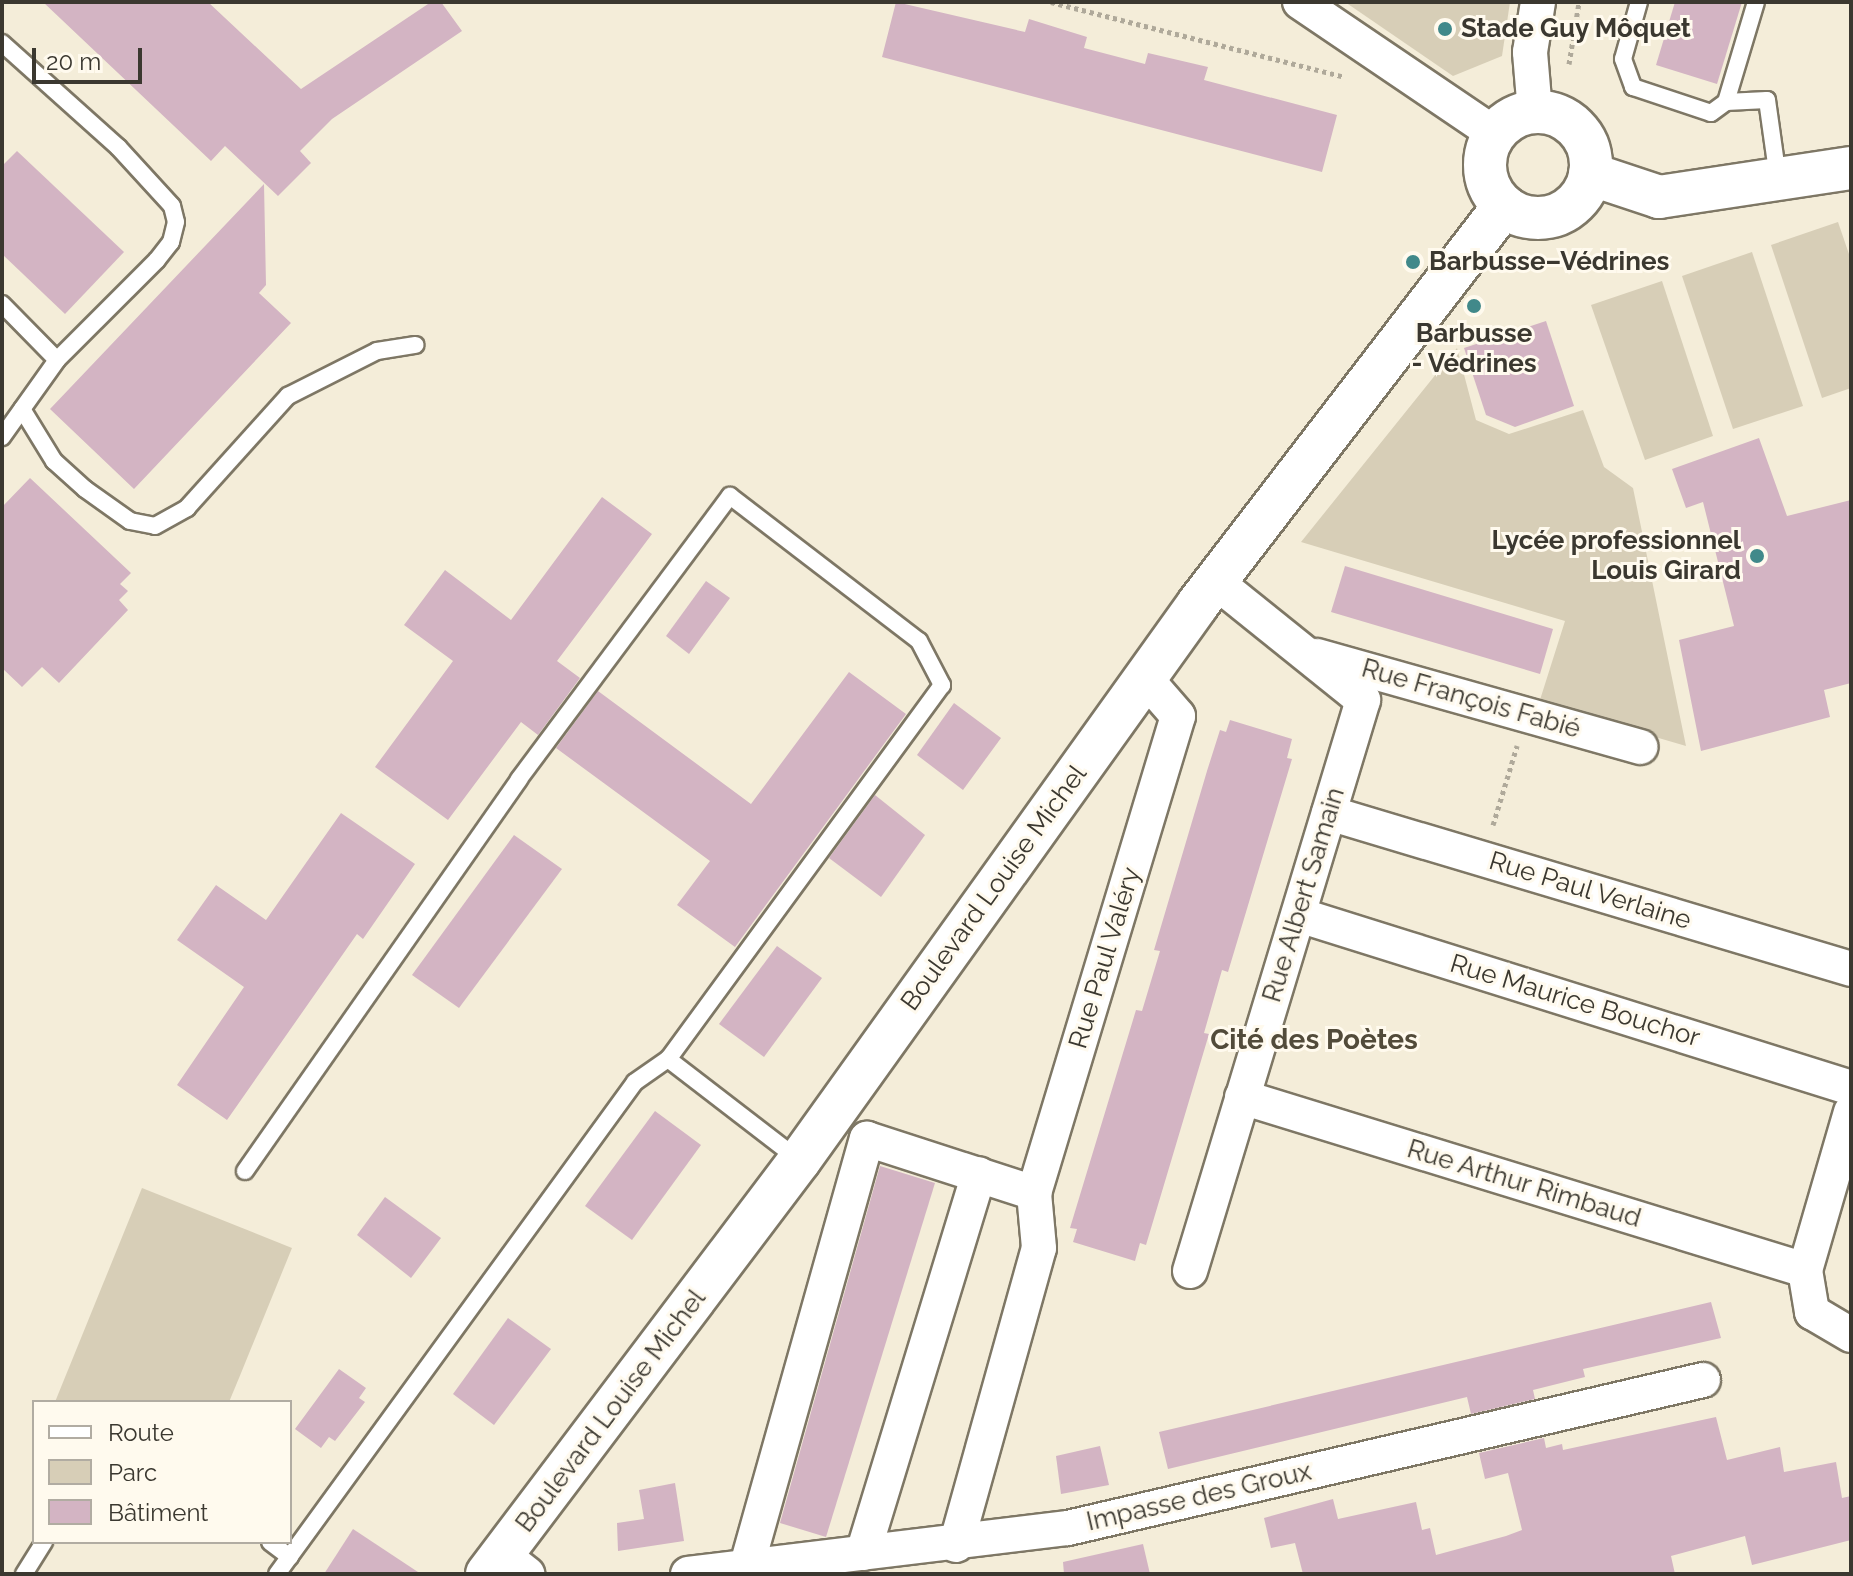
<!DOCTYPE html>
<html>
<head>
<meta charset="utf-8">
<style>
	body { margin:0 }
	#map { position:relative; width:1853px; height:1576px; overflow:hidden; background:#f4edd9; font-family:Raleway,sans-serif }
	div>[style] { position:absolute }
	.green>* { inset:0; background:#d7ceb7 }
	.building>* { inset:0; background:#d3b4c3 }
	.path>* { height:5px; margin-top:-2.5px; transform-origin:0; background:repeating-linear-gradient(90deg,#afa99a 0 4px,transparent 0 8px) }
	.roads { filter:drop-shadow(2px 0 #7e7765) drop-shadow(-2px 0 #7e7765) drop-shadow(0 2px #7e7765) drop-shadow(0 -2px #7e7765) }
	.service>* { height:16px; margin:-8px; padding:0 8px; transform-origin:8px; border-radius:8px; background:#fff }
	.minor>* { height:34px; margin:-17px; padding:0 17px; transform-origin:17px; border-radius:17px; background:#fff }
	.tertiary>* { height:42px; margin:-21px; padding:0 21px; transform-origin:21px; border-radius:21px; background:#fff }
	.tertiary>.ring { margin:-21px; padding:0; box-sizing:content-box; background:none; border:42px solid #fff; border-radius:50% }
	.dots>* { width:22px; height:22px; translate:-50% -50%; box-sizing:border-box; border:4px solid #fffaee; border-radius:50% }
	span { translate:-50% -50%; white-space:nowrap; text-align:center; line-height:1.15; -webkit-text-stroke:6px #fffaee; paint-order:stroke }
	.poi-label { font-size:26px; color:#3b3830; font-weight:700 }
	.left { translate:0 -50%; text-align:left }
	.right { translate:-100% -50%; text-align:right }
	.street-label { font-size:26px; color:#3b3830 }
	.neighbourhood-label { font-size:28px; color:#524b3a; font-weight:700 }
	.frame { position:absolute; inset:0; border:4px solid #3b3830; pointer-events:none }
	.legend { position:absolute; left:32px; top:1400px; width:260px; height:144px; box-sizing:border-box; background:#fffaee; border:2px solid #b1aca2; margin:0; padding:10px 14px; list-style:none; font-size:24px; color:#3b3830 }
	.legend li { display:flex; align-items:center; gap:16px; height:40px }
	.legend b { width:40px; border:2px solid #b1aca2 }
	.scale { position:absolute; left:32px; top:48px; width:110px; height:36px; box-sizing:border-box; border:4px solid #3b3830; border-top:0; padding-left:10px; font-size:24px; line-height:28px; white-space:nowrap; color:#3b3830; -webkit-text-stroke:6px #fffaee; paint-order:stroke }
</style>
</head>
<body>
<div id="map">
	<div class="green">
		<i style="clip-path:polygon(1345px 2px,1510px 2px,1502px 56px,1453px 76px)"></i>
		<i style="clip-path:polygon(1838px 222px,1851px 260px,1851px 388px,1822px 398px,1771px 245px)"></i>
		<i style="clip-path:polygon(1752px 252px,1803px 406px,1733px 429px,1682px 276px)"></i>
		<i style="clip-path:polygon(1662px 281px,1713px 436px,1645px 460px,1591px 305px)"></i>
		<i style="clip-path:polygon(1457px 348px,1476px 420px,1509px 434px,1583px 410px,1604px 467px,1633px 488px,1686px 746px,1539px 703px,1565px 621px,1301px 542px)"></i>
		<i style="clip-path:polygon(142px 1188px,292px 1248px,239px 1378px,229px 1402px,55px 1402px)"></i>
	</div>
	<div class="building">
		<i style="clip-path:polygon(43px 2px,208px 2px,301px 89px,431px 2px,441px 2px,462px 31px,332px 119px,300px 151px,311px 163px,278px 196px,225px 146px,211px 161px)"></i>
		<i style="clip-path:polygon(896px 2px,1025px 32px,1029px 19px,1087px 37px,1084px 48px,1145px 64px,1148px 53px,1208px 67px,1204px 80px,1337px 115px,1322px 172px,882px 57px)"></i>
		<i style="clip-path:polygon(1675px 2px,1742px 2px,1717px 84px,1656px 65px)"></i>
		<i style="clip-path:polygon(17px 151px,124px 252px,65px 314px,2px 254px,2px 166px)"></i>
		<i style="clip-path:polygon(264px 184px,266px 285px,259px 293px,291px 323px,134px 489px,50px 409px)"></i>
		<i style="clip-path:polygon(1546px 321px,1574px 406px,1515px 427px,1486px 415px,1464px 348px)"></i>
		<i style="clip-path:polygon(1759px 438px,1787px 516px,1851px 500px,1851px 683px,1824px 690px,1830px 717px,1701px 751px,1679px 640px,1734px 626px,1703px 502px,1686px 508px,1672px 469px)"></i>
		<i style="clip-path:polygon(30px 478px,131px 573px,120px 584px,128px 591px,119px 600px,128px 610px,59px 683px,42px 667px,22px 687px,2px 668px,2px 507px)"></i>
		<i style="clip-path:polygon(602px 497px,652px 534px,557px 661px,580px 678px,538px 735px,521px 722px,448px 820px,375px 767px,453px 661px,404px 625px,445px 570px,511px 620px)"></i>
		<i style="clip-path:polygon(1345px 566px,1553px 629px,1540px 674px,1331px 612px)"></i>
		<i style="clip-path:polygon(706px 581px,730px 598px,689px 654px,666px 636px)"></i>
		<i style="clip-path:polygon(849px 672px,906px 714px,735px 947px,677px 905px,710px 861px,556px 748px,598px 691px,751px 804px)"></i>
		<i style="clip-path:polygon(954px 703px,1001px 738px,963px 790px,917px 755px)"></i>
		<i style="clip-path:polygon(1230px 720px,1292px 739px,1287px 758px,1292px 759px,1228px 972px,1222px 970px,1204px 1033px,1209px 1034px,1146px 1245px,1140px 1243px,1135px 1261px,1073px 1242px,1077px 1229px,1070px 1228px,1136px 1010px,1142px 1011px,1160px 951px,1154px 950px,1207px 771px,1220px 730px,1226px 732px)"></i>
		<i style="clip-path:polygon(875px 795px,925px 835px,881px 897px,829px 858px)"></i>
		<i style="clip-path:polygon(341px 813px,415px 864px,363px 939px,357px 934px,227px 1120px,177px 1085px,244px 987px,177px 940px,216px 885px,266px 920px)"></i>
		<i style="clip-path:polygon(514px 835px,562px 869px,459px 1008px,412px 975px)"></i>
		<i style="clip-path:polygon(777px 946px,822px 978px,764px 1057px,719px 1024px)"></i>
		<i style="clip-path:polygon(655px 1111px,701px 1145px,632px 1240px,585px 1206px)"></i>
		<i style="clip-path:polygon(880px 1166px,935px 1183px,826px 1537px,780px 1523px)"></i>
		<i style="clip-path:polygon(385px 1197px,441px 1238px,411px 1278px,357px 1235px)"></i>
		<i style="clip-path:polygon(1711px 1302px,1721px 1338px,1583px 1369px,1585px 1377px,1533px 1390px,1535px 1399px,1471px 1414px,1467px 1397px,1168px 1469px,1159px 1432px)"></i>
		<i style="clip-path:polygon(508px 1318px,551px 1349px,494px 1425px,453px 1394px)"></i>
		<i style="clip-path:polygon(339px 1369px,366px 1388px,359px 1398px,365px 1402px,335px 1441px,329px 1437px,321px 1448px,295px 1429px)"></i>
		<i style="clip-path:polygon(1716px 1417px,1727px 1460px,1780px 1447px,1784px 1472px,1836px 1462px,1842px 1498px,1851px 1496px,1851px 1540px,1752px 1565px,1745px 1536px,1671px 1556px,1675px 1574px,1303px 1574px,1295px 1543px,1271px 1548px,1264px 1518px,1333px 1499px,1338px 1519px,1416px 1502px,1422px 1530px,1430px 1528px,1436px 1555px,1506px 1536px,1522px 1530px,1508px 1473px,1485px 1479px,1479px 1453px,1544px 1438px,1546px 1448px,1562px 1444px,1563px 1450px)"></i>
		<i style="clip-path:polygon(1100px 1446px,1109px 1485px,1061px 1494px,1056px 1456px)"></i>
		<i style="clip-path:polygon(675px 1483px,684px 1541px,618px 1551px,617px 1523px,644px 1519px,639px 1490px)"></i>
		<i style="clip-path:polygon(353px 1529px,421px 1574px,324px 1574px)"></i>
		<i style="clip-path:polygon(1143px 1544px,1150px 1574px,1064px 1574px,1063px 1562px)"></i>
	</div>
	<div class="path">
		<i style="left:1051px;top:2px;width:303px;rotate:14.3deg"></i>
		<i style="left:1569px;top:64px;width:63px;rotate:-80.8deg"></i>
		<i style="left:1493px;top:825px;width:83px;rotate:-73.1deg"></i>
	</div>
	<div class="roads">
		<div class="service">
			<i style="left:1639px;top:2px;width:59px;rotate:105.7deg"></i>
			<i style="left:1623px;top:59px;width:30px;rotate:70deg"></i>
			<i style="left:1633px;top:87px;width:82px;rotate:18.4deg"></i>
			<i style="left:1711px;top:113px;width:19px;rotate:-36deg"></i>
			<i style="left:1726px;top:102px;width:41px;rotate:-2.8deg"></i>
			<i style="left:1767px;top:100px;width:79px;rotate:82deg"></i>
			<i style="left:2px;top:43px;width:156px;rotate:41.9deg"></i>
			<i style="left:118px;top:147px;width:80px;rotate:47.5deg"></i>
			<i style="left:172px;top:206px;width:16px;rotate:76deg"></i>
			<i style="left:176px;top:222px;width:21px;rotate:104deg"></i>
			<i style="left:171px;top:242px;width:23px;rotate:128deg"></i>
			<i style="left:157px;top:260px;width:141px;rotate:135deg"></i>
			<i style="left:57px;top:360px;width:95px;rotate:125.5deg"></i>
			<i style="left:1726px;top:102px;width:104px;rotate:-73.3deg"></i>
			<i style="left:2px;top:304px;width:78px;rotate:45.5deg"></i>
			<i style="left:22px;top:409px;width:61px;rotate:58.4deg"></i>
			<i style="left:54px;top:461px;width:42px;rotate:42.1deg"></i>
			<i style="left:85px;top:489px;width:55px;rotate:35.4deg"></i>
			<i style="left:130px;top:521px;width:25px;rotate:11deg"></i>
			<i style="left:155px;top:526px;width:37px;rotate:-29deg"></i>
			<i style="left:187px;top:508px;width:151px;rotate:-48deg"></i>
			<i style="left:288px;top:396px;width:100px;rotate:-26.8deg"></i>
			<i style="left:377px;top:351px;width:39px;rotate:-9deg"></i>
			<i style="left:245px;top:1171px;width:478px;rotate:-55deg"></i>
			<i style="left:519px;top:779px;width:353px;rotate:-53.3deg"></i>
			<i style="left:730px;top:496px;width:238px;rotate:37.5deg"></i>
			<i style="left:919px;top:641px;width:50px;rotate:62.4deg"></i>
			<i style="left:942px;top:685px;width:464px;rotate:126.2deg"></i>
			<i style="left:668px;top:1059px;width:164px;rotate:37.6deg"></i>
			<i style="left:270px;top:1542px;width:25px;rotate:37deg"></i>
			<i style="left:24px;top:1574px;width:38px;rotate:-58deg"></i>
			<i style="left:277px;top:1574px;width:608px;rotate:-53.96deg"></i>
			<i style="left:635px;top:1082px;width:40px;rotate:-34.9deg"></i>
		</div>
		<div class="minor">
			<i style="left:1300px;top:2px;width:235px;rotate:34.1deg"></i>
			<i style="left:1535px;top:112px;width:60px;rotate:-94.8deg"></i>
			<i style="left:1530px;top:52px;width:51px;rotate:-80.9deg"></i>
			<i style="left:1317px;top:656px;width:336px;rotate:15.7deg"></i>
			<i style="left:1329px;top:813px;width:545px;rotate:16.64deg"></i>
			<i style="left:1299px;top:915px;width:578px;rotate:17.4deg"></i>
			<i style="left:1242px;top:1097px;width:589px;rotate:17.08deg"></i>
			<i style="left:1851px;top:1112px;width:165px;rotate:106.2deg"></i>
			<i style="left:1805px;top:1270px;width:43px;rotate:80.5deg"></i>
			<i style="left:1812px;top:1312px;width:45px;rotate:30.5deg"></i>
			<i style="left:1190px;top:1271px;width:597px;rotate:-73.14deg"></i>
			<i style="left:1363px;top:700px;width:189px;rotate:-141.2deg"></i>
			<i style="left:956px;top:1545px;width:308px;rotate:-74.4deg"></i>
			<i style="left:1039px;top:1248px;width:55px;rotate:-95.2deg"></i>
			<i style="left:863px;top:1553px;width:396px;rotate:-73deg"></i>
			<i style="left:503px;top:1555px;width:31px;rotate:38deg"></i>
			<i style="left:747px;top:1565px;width:443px;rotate:-74.3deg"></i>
			<i style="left:867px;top:1139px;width:176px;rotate:17.9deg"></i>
			<i style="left:1034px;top:1193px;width:498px;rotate:-73.2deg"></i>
			<i style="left:1178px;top:716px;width:50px;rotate:-131deg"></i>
			<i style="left:688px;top:1574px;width:383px;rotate:-6.9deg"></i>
			<i style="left:1068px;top:1528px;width:652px;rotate:-13.12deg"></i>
		</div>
		<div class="tertiary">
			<i class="ring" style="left:1485px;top:112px;width:64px;height:64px"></i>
			<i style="left:1590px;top:174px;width:73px;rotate:18.4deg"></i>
			<i style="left:1659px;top:197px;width:194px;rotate:-8.6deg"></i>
			<i style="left:487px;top:1574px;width:518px;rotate:-52.93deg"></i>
			<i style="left:799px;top:1161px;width:685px;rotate:-54.38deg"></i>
			<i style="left:1198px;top:604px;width:502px;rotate:-52.45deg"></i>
		</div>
	</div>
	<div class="dots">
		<i style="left:1445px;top:29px;background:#41898a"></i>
		<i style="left:1413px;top:262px;background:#41898a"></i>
		<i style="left:1474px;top:306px;background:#41898a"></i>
		<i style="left:1757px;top:556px;background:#41898a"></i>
	</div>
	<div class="poi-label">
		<span class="left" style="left:1461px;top:29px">Stade Guy Môquet</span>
		<span class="left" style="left:1429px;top:262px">Barbusse–Védrines</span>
		<span style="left:1474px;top:349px">Barbusse<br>- Védrines</span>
		<span class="right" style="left:1741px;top:556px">Lycée professionnel<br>Louis Girard</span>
	</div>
	<div class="street-label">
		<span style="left:1471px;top:699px;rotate:16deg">Rue François Fabié</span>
		<span style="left:994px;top:888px;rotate:-54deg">Boulevard Louise Michel</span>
		<span style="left:1590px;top:891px;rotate:17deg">Rue Paul Verlaine</span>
		<span style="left:1304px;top:895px;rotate:-73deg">Rue Albert Samain</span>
		<span style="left:1105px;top:958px;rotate:-73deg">Rue Paul Valéry</span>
		<span style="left:1575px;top:1001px;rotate:17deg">Rue Maurice Bouchor</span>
		<span style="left:1524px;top:1184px;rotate:17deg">Rue Arthur Rimbaud</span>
		<span style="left:611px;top:1411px;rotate:-53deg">Boulevard Louise Michel</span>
		<span style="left:1199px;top:1497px;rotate:-13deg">Impasse des Groux</span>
	</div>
	<div class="neighbourhood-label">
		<span style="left:1314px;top:1040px">Cité des Poètes</span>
	</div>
	<div class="frame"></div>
	<ul class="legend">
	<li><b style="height:10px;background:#fff"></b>Route</li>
	<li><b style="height:22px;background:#d7ceb7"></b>Parc</li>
	<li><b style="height:22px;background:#d3b4c3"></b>Bâtiment</li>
	</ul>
	<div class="scale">20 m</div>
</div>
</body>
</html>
